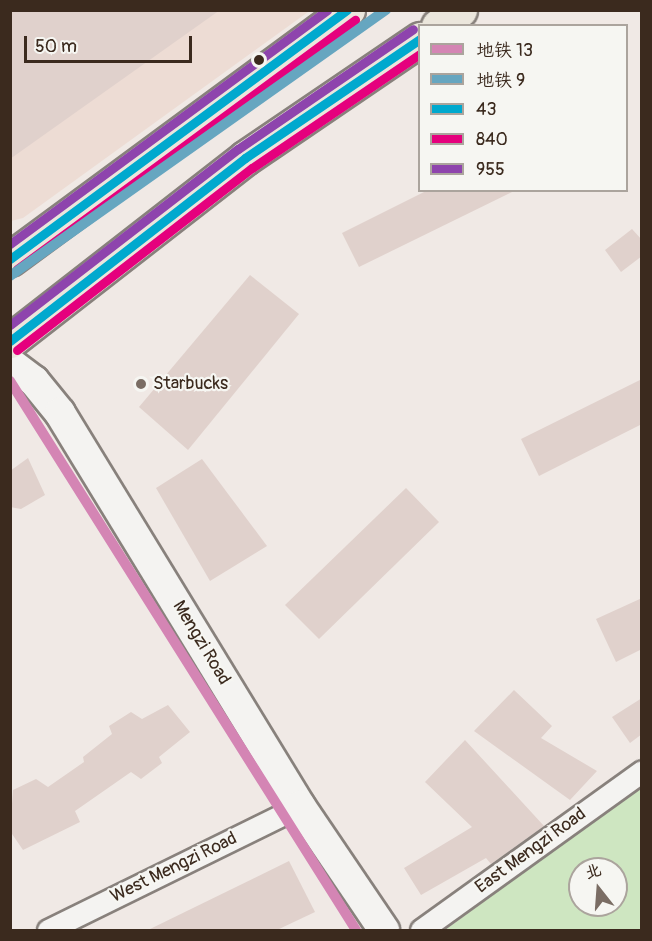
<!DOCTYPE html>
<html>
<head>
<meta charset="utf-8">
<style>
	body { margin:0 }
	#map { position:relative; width:652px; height:941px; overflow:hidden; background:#f0e9e5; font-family:Pangolin,"LXGW WenKai TC",sans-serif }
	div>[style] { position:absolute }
	.built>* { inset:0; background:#eddcd4 }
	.green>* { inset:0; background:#cee6c1 }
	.building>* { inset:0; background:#e0d1cc }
	.roads { filter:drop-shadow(2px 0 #88817c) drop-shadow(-2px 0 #88817c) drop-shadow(0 2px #88817c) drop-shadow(0 -2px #88817c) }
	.street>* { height:21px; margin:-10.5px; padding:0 10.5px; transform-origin:10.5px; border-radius:10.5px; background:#f4f3f1 }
	.secondary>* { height:30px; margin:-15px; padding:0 15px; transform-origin:15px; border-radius:15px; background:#f4f3f1 }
	.primary>* { height:33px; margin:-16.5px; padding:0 16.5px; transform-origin:16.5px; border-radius:16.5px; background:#ebe6dc }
	.bus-1>* { height:9px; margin:-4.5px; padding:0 4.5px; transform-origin:4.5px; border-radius:4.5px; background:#00a9ce }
	.bus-2>* { height:9px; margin:-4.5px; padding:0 4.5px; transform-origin:4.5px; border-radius:4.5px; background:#e5007d }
	.bus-3>* { height:9px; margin:-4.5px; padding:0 4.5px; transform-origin:4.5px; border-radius:4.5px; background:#8e44ad }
	.metro-1>* { height:10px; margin:-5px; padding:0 5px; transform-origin:5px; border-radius:5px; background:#d485b4 }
	.metro-2>* { height:10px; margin:-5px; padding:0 5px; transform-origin:5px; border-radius:5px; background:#66a6c0 }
	.dots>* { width:16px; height:16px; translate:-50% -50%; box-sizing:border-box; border:3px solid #f6f6f2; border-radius:50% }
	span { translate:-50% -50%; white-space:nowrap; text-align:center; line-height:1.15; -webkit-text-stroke:4.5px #f6f6f2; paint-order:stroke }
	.poi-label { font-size:18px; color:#3b2a1e }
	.left { translate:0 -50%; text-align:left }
	.street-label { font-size:18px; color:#3b2a1e }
	.frame { position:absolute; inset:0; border:12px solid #3b2a1e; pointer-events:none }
	.legend { position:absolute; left:418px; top:24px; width:210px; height:168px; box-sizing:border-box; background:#f6f6f2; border:2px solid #aba49d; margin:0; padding:8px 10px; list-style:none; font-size:18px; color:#3b2a1e }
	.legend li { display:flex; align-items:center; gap:12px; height:30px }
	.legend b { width:30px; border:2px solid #aba49d }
	.north { position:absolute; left:568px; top:857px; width:60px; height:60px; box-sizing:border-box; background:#f6f6f2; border:2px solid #aba49d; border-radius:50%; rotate:343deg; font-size:16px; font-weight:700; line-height:24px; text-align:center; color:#3b2a1e }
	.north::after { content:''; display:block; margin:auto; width:21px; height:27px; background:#7a6d64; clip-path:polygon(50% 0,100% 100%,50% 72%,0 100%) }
	.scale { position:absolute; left:24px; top:36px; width:168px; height:27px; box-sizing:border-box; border:3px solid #3b2a1e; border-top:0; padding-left:8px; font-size:18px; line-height:21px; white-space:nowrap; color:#3b2a1e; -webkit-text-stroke:4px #f6f6f2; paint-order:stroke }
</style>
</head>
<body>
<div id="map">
	<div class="built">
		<i style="clip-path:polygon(11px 11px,307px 10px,308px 12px,23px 218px,11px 221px)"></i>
	</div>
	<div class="green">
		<i style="clip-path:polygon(evenodd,641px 787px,641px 930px,445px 930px,641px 787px,580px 869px,616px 869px,616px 905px,580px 905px,580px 869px)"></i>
	</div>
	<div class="building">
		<i style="clip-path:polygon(10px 10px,220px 10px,10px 159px)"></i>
		<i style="clip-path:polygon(428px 190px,516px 190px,359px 267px,342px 233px)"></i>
		<i style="clip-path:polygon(632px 229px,642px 240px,642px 256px,621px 272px,605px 250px)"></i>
		<i style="clip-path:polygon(250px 275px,299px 314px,188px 450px,139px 407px)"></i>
		<i style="clip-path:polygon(642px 379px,642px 424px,539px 476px,521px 439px)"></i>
		<i style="clip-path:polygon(28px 458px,45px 495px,21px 509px,10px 507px,10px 471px)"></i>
		<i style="clip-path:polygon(202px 459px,267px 546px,210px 581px,156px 488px)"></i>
		<i style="clip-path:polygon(406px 488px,439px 522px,319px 639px,285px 605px)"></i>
		<i style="clip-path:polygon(642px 598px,642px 649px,616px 662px,596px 619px)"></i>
		<i style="clip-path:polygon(514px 690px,552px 726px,541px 738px,597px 771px,570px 800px,474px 731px)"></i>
		<i style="clip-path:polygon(642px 698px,642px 734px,630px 743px,612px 717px)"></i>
		<i style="clip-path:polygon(168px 705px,190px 732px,159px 757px,162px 763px,141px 779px,131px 772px,75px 811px,80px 822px,23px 850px,10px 831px,13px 790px,36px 779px,48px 787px,84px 762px,83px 757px,112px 734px,109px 726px,131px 712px,142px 719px)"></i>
		<i style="clip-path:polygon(465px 740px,544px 826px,491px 864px,486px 858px,421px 895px,404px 868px,472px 827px,425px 782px)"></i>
		<i style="clip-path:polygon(289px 861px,315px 912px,277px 930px,148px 930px)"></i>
	</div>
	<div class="roads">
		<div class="street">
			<i style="left:48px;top:930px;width:281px;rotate:-26.2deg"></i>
			<i style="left:421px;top:930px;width:272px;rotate:-35.7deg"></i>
		</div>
		<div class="secondary">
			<i style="left:10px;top:363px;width:30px;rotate:37deg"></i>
			<i style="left:34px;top:381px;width:41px;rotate:50.9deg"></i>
			<i style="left:60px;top:413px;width:460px;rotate:58.6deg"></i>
			<i style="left:300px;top:806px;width:150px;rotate:55.9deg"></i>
		</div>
		<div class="primary">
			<i style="left:438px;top:26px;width:27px;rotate:-36deg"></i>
			<i style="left:10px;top:259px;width:420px;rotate:-36.4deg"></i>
			<i style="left:10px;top:341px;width:298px;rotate:-37.9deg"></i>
			<i style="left:245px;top:158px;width:212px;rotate:-34.2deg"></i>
		</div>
	</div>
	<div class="bus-1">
		<i style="left:10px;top:259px;width:419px;rotate:-36.5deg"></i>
		<i style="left:10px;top:341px;width:298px;rotate:-37.9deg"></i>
		<i style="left:245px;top:158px;width:212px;rotate:-34.2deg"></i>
	</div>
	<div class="bus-2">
		<i style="left:17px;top:269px;width:420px;rotate:-36.4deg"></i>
		<i style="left:17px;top:350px;width:297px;rotate:-37.8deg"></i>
		<i style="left:252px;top:168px;width:203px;rotate:-34.2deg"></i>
	</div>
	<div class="bus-3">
		<i style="left:10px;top:244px;width:394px;rotate:-36.4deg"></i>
		<i style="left:10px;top:325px;width:288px;rotate:-37.7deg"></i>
		<i style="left:238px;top:149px;width:212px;rotate:-34.4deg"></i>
	</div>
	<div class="metro-1">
		<i style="left:10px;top:381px;width:649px;rotate:57.78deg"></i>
	</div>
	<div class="metro-2">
		<i style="left:10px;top:276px;width:461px;rotate:-35.3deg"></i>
	</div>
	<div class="dots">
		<i style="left:259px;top:60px;background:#3b2a1e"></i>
		<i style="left:141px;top:384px;background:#7a6d64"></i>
	</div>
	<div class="poi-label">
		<span class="left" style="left:153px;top:384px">Starbucks</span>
	</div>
	<div class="street-label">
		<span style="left:201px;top:643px;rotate:59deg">Mengzi Road</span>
		<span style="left:531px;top:851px;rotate:-36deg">East Mengzi Road</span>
		<span style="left:174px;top:868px;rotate:-26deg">West Mengzi Road</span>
	</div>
	<div class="frame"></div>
	<ul class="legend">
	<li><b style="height:8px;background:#d485b4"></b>地铁 13</li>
	<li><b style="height:8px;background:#66a6c0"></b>地铁 9</li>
	<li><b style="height:8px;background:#00a9ce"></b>43</li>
	<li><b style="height:8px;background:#e5007d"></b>840</li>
	<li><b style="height:8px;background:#8e44ad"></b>955</li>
	</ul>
	<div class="north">北</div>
	<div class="scale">50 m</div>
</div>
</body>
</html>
